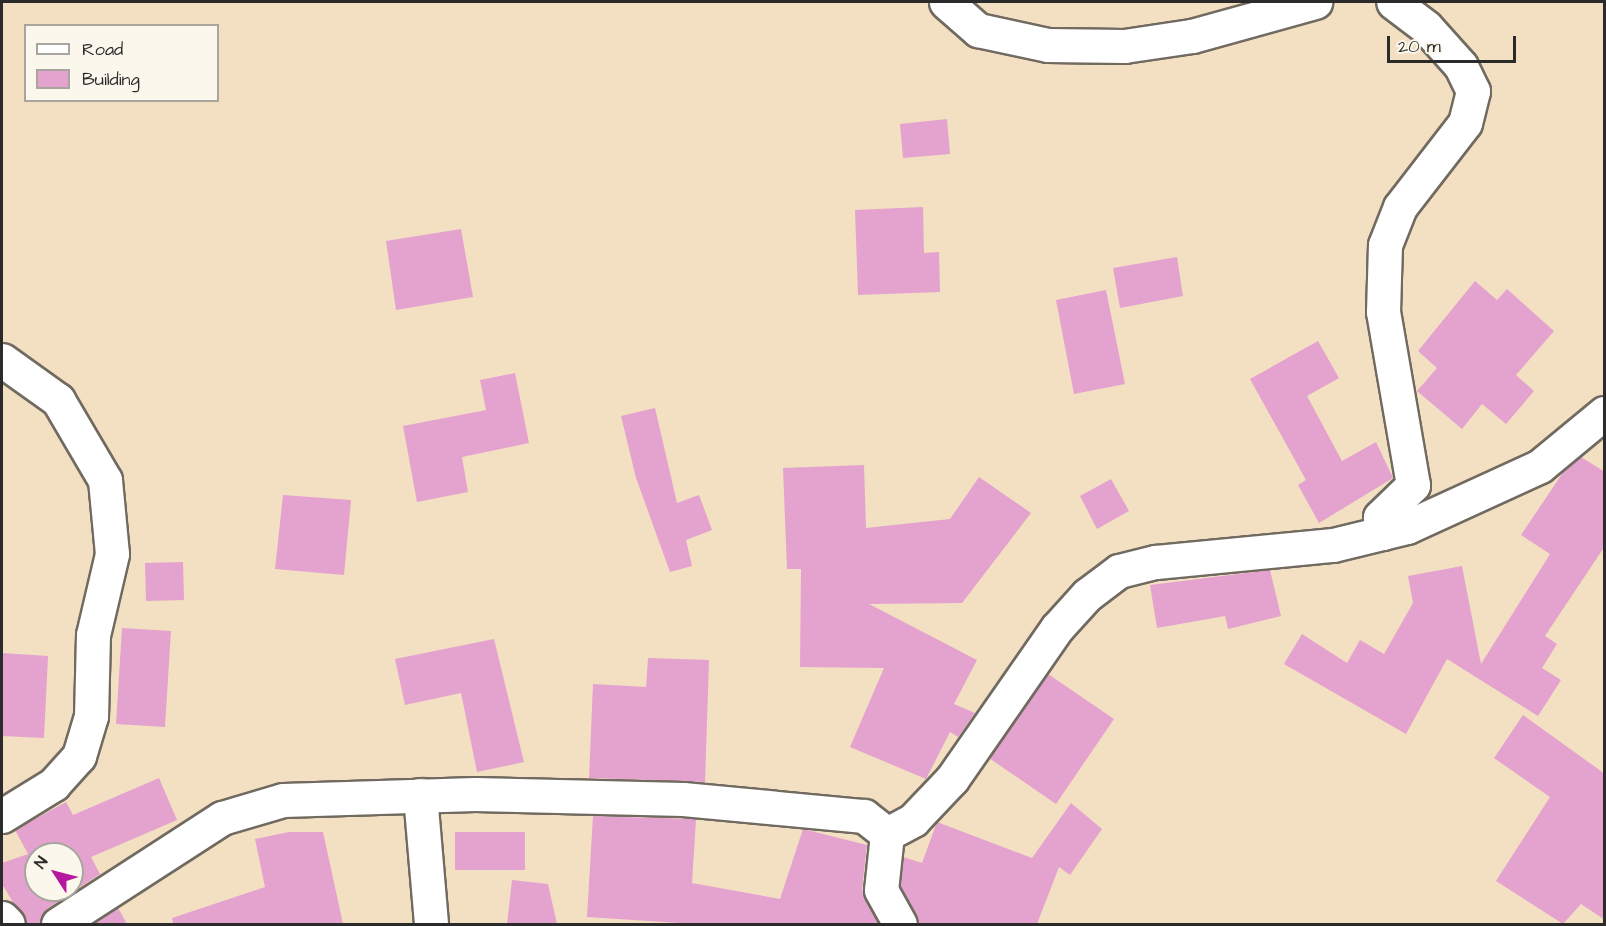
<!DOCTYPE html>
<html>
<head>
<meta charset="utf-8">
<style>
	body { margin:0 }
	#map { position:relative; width:1606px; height:926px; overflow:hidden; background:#f3dfc2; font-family:"Architects Daughter",sans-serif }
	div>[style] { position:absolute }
	.building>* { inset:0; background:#e4a3cf }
	.roads { filter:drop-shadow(2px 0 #716a60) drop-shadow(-2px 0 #716a60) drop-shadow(0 2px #716a60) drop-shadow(0 -2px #716a60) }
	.minor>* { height:33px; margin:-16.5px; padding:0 16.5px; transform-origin:16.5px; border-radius:16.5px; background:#fff }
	span { translate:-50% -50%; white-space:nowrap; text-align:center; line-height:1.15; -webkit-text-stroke:4.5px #fbf7ec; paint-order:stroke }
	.frame { position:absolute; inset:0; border:3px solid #2b2b2b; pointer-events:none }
	.legend { position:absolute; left:24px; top:24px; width:195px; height:78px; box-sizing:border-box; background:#fbf7ec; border:2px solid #a8a59f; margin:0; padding:8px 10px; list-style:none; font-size:18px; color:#2b2b2b }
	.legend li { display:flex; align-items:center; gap:12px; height:30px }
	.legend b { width:30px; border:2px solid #a8a59f }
	.north { position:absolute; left:24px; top:842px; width:60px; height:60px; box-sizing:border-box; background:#fbf7ec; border:2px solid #a8a59f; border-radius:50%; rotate:306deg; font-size:16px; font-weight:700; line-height:24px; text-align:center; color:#2b2b2b }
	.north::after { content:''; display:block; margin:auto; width:21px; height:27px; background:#b5179e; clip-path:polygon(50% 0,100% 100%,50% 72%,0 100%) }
	.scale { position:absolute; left:1387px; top:36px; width:129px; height:27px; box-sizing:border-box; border:3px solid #2b2b2b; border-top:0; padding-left:8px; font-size:18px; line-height:21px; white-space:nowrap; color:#2b2b2b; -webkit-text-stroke:4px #fbf7ec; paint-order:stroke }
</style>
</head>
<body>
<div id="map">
	<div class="building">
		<i style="clip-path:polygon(947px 119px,950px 154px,903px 158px,900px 124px)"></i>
		<i style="clip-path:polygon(923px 207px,924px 253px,939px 252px,940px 292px,858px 295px,855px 210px)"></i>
		<i style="clip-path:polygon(461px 229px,473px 297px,396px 310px,386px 241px)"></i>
		<i style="clip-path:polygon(1177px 257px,1183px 296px,1120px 308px,1113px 268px)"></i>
		<i style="clip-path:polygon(1475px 281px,1497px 300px,1507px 289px,1554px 331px,1516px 375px,1534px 391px,1506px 424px,1482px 404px,1462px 429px,1417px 391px,1437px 368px,1418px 351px)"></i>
		<i style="clip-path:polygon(1106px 290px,1125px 384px,1074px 394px,1056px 300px)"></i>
		<i style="clip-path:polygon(1318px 341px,1339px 378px,1307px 396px,1342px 461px,1376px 442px,1393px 478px,1319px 523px,1298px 485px,1306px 480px,1250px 379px)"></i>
		<i style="clip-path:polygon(515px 373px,529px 443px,462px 457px,468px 492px,417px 502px,403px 426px,486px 410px,480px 380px)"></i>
		<i style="clip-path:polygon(655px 408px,677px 503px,699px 495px,712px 530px,686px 540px,692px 566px,670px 572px,636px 478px,621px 416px)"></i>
		<i style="clip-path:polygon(1581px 457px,1605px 472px,1605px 546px,1545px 636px,1557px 644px,1542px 668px,1561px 680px,1538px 716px,1447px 659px,1406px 734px,1284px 664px,1302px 634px,1347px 663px,1360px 640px,1384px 654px,1413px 603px,1408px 576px,1462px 566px,1481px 664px,1550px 554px,1521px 535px,1564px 471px)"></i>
		<i style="clip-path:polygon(864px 465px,866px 528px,950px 519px,979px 477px,1031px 513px,962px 603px,869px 604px,977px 660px,954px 704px,975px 713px,958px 737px,950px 732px,926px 779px,850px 747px,884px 668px,800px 667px,801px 569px,787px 569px,783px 468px)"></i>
		<i style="clip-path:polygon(1111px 479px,1129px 511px,1097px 529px,1080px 496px)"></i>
		<i style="clip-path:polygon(283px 495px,351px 500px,344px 575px,275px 569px)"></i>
		<i style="clip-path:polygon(183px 562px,184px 600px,146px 601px,145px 563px)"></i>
		<i style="clip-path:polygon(1270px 570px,1281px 616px,1228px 629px,1225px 616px,1157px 628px,1150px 585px)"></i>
		<i style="clip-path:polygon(122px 628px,171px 631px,165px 727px,116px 724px)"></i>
		<i style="clip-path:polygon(494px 639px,524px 762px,477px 772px,461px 693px,405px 705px,395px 659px)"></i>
		<i style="clip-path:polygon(2px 653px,48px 656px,44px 738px,2px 736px)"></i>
		<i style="clip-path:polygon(648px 658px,709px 660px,705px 782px,589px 778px,593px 684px,646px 687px)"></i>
		<i style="clip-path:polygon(1048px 674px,1114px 719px,1056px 804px,989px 758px)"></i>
		<i style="clip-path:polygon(1523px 715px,1605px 774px,1605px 920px,1581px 904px,1563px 924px,1496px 881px,1550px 797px,1494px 758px)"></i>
		<i style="clip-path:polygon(evenodd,159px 778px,177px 820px,91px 857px,100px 874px,48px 908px,39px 924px,26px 924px,2px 884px,2px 863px,28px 854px,15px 830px,66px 802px,73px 815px,159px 778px,36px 854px,72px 854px,72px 890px,36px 890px,36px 854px)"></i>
		<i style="clip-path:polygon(1071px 803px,1102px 829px,1070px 875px,1059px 867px,1037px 924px,919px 924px,900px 886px,903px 857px,922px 863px,937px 822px,1032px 858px)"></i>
		<i style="clip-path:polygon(593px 816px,696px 819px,692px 883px,780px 899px,803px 829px,867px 845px,862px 889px,879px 924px,695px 924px,587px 917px)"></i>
		<i style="clip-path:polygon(289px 832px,323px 832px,343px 924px,173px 924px,172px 918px,265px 887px,255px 839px)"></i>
		<i style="clip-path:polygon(455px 832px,525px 832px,525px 870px,455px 870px)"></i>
		<i style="clip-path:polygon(512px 880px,548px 884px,557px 924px,507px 924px)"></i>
		<i style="clip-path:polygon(118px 908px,127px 924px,92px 924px)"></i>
	</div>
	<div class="roads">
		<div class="minor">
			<i style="left:946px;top:2px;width:43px;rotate:41.2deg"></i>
			<i style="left:978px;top:30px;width:72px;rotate:12.1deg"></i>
			<i style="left:1048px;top:45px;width:76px;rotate:0.8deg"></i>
			<i style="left:1124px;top:46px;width:69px;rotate:-8.4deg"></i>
			<i style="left:1192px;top:36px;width:128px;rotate:-15.5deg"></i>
			<i style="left:2px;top:360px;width:69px;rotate:35.5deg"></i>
			<i style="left:58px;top:400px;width:93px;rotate:59.6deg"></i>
			<i style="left:105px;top:480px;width:74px;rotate:84.6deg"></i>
			<i style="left:112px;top:554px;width:83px;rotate:103.2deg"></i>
			<i style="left:93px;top:635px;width:81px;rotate:91.4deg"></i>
			<i style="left:91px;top:716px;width:42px;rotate:106.7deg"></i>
			<i style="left:79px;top:756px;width:38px;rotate:132deg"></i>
			<i style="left:54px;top:784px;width:61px;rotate:148.4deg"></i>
			<i style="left:1383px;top:533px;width:16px;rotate:-101deg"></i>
			<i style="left:1380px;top:517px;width:46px;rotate:-44.1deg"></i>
			<i style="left:1413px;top:485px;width:176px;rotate:-99.8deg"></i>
			<i style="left:1383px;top:312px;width:67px;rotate:-88.3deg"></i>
			<i style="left:1385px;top:245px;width:41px;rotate:-68.5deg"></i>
			<i style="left:1400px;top:207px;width:106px;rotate:-52.3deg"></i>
			<i style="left:1465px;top:123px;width:33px;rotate:-76deg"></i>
			<i style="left:1473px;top:91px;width:28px;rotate:-116deg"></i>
			<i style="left:1461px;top:66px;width:52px;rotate:-131.9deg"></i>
			<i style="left:1426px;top:27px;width:41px;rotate:-142.9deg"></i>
			<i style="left:420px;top:795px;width:129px;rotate:85.1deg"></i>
			<i style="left:887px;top:834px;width:30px;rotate:-28deg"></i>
			<i style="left:913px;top:820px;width:57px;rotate:-46.4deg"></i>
			<i style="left:952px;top:779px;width:184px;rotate:-55.2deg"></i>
			<i style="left:1057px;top:628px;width:45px;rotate:-47.7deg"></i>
			<i style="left:1087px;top:595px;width:40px;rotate:-37deg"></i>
			<i style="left:1119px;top:571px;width:38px;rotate:-14deg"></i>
			<i style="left:1156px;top:562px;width:178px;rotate:-5.5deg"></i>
			<i style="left:1333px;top:545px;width:76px;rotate:-13.7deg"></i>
			<i style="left:1407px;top:527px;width:146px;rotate:-24.6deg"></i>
			<i style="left:1540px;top:466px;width:83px;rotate:-39.6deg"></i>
			<i style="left:887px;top:834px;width:56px;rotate:96.1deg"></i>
			<i style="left:881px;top:890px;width:39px;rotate:61deg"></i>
			<i style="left:2px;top:918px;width:8px;rotate:45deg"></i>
			<i style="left:58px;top:924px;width:195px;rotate:-32.9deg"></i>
			<i style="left:222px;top:818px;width:64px;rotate:-16.4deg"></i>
			<i style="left:283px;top:800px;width:192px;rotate:-1.8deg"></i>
			<i style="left:475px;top:794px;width:208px;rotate:1.4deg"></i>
			<i style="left:683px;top:799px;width:182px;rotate:5.4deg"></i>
			<i style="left:864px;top:816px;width:29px;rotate:38deg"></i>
		</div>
	</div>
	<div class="frame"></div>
	<ul class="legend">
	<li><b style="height:8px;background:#fff"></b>Road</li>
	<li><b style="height:16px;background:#e4a3cf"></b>Building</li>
	</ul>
	<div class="north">N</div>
	<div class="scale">20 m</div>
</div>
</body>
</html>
